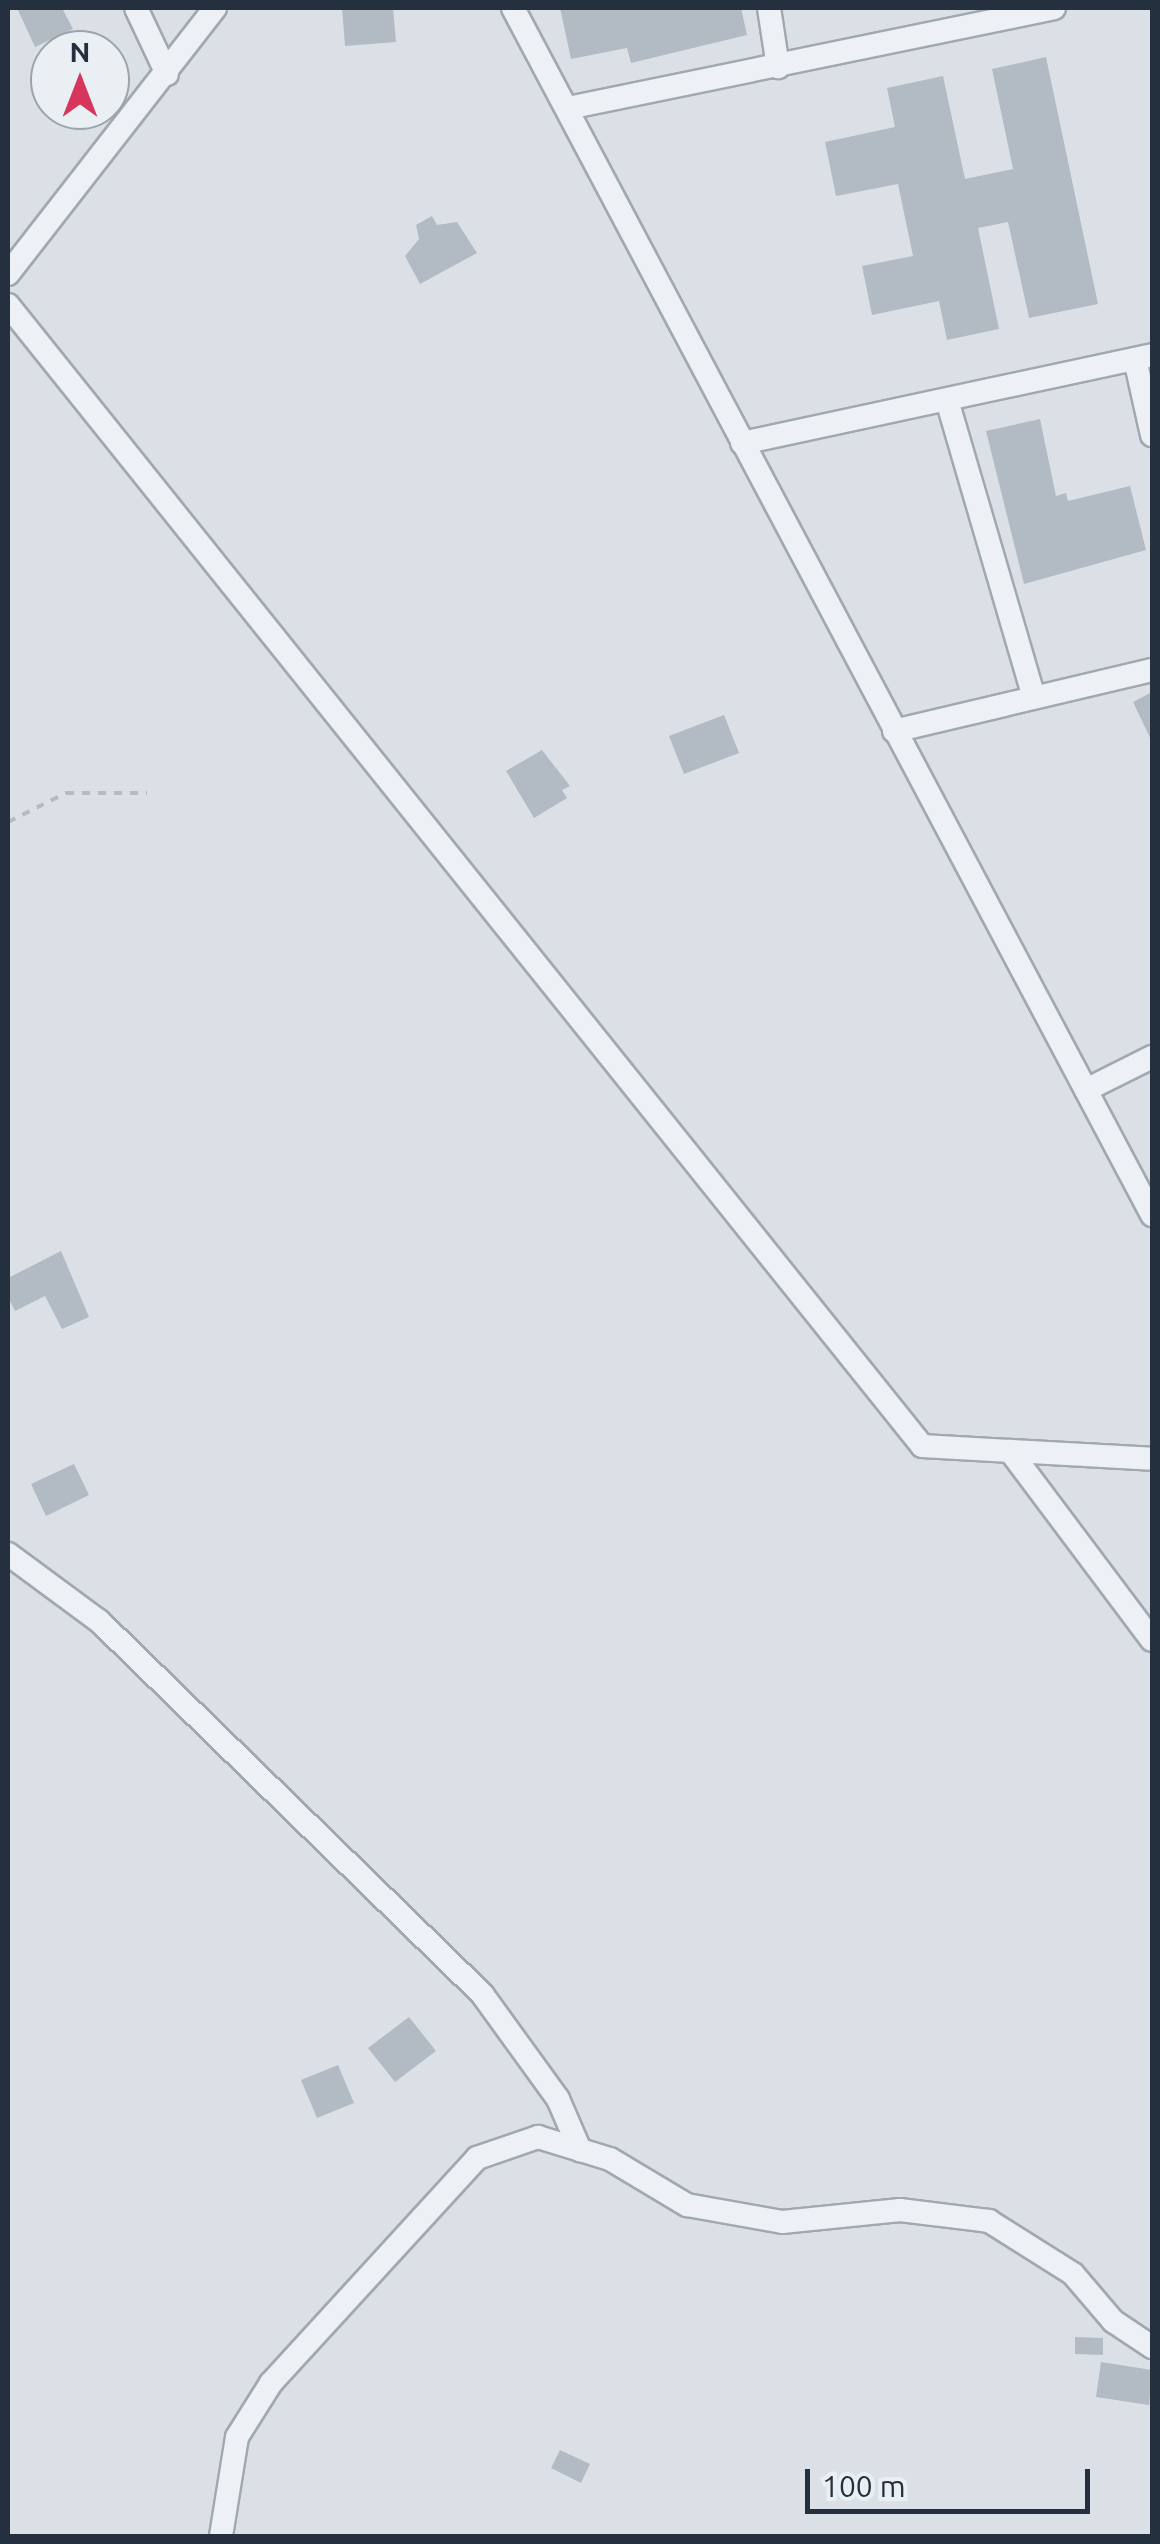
<!DOCTYPE html>
<html>
<head>
<meta charset="utf-8">
<style>
	body { margin:0 }
	#map { position:relative; width:1160px; height:2544px; overflow:hidden; background:#dbe0e6; font-family:Ubuntu,sans-serif }
	div>[style] { position:absolute }
	.building>* { inset:0; background:#b2bac4 }
	.path>* { height:4px; margin-top:-2px; transform-origin:0; background:repeating-linear-gradient(90deg,#b5bbc1 0 8px,transparent 0 16px) }
	.roads { filter:drop-shadow(2px 0 #a0a8b0) drop-shadow(-2px 0 #a0a8b0) drop-shadow(0 2px #a0a8b0) drop-shadow(0 -2px #a0a8b0) }
	.street>* { height:22px; margin:-11px; padding:0 11px; transform-origin:11px; border-radius:11px; background:#edf1f5 }
	span { translate:-50% -50%; white-space:nowrap; text-align:center; line-height:1.15; -webkit-text-stroke:10px #eaeff4; paint-order:stroke }
	.frame { position:absolute; inset:0; border:10px solid #24303d; pointer-events:none }
	.north { position:absolute; left:30px; top:30px; width:100px; height:100px; box-sizing:border-box; background:#eaeff4; border:2px solid #9ba3ab; border-radius:50%; rotate:0deg; font-size:28px; font-weight:700; line-height:40px; text-align:center; color:#24303d }
	.north::after { content:''; display:block; margin:auto; width:35px; height:45px; background:#d6355c; clip-path:polygon(50% 0,100% 100%,50% 72%,0 100%) }
	.scale { position:absolute; left:805px; top:2469px; width:285px; height:45px; box-sizing:border-box; border:5px solid #24303d; border-top:0; padding-left:12px; font-size:30px; line-height:35px; white-space:nowrap; color:#24303d; -webkit-text-stroke:8px #eaeff4; paint-order:stroke }
</style>
</head>
<body>
<div id="map">
	<div class="building">
		<i style="clip-path:polygon(17px 8px,62px 8px,73px 29px,35px 47px)"></i>
		<i style="clip-path:polygon(342px 8px,393px 8px,396px 42px,345px 46px)"></i>
		<i style="clip-path:polygon(560px 8px,741px 8px,747px 35px,631px 63px,627px 48px,571px 59px)"></i>
		<i style="clip-path:polygon(1046px 57px,1098px 304px,1029px 318px,1008px 222px,978px 228px,999px 329px,947px 340px,939px 301px,872px 315px,862px 266px,913px 256px,898px 184px,836px 196px,825px 142px,895px 127px,887px 88px,943px 76px,965px 179px,1013px 169px,992px 69px)"></i>
		<i style="clip-path:polygon(432px 216px,437px 225px,457px 222px,477px 253px,420px 284px,405px 256px,419px 239px,416px 225px)"></i>
		<i style="clip-path:polygon(1040px 419px,1056px 496px,1066px 493px,1068px 501px,1130px 486px,1146px 550px,1024px 584px,986px 431px)"></i>
		<i style="clip-path:polygon(1152px 692px,1152px 742px,1133px 702px)"></i>
		<i style="clip-path:polygon(724px 715px,739px 753px,684px 774px,669px 736px)"></i>
		<i style="clip-path:polygon(542px 750px,570px 786px,562px 790px,567px 798px,534px 818px,506px 771px)"></i>
		<i style="clip-path:polygon(61px 1251px,89px 1317px,62px 1329px,45px 1296px,15px 1311px,8px 1297px,8px 1278px)"></i>
		<i style="clip-path:polygon(74px 1464px,89px 1495px,46px 1516px,31px 1484px)"></i>
		<i style="clip-path:polygon(409px 2017px,436px 2051px,395px 2082px,368px 2048px)"></i>
		<i style="clip-path:polygon(338px 2065px,354px 2103px,317px 2118px,301px 2080px)"></i>
		<i style="clip-path:polygon(1075px 2337px,1103px 2338px,1103px 2355px,1075px 2354px)"></i>
		<i style="clip-path:polygon(1101px 2362px,1152px 2370px,1149px 2405px,1096px 2397px)"></i>
		<i style="clip-path:polygon(560px 2450px,590px 2464px,581px 2483px,551px 2468px)"></i>
	</div>
	<div class="path">
		<i style="left:8px;top:822px;width:65px;rotate:-26.6deg"></i>
		<i style="left:66px;top:793px;width:81px"></i>
	</div>
	<div class="roads">
		<div class="street">
			<i style="left:136px;top:8px;width:73px;rotate:64.8deg"></i>
			<i style="left:513px;top:8px;width:1366px;rotate:62.1deg"></i>
			<i style="left:769px;top:8px;width:60px;rotate:81.3deg"></i>
			<i style="left:568px;top:108px;width:496px;rotate:-11.6deg"></i>
			<i style="left:8px;top:274px;width:337px;rotate:-52.1deg"></i>
			<i style="left:8px;top:305px;width:1462px;rotate:51.3deg"></i>
			<i style="left:922px;top:1446px;width:230px;rotate:3.2deg"></i>
			<i style="left:1135px;top:359px;width:78px;rotate:77.4deg"></i>
			<i style="left:947px;top:400px;width:310px;rotate:73.7deg"></i>
			<i style="left:742px;top:443px;width:419px;rotate:-12.1deg"></i>
			<i style="left:894px;top:731px;width:265px;rotate:-13.3deg"></i>
			<i style="left:1086px;top:1090px;width:74px;rotate:-26.6deg"></i>
			<i style="left:1010px;top:1451px;width:236px;rotate:53.1deg"></i>
			<i style="left:8px;top:1554px;width:113px;rotate:36.4deg"></i>
			<i style="left:99px;top:1621px;width:535px;rotate:44.24deg"></i>
			<i style="left:482px;top:1994px;width:130px;rotate:54.1deg"></i>
			<i style="left:558px;top:2099px;width:56px;rotate:66.7deg"></i>
			<i style="left:221px;top:2536px;width:100px;rotate:-80.8deg"></i>
			<i style="left:237px;top:2437px;width:64px;rotate:-57.8deg"></i>
			<i style="left:271px;top:2383px;width:305px;rotate:-47.5deg"></i>
			<i style="left:477px;top:2158px;width:65px;rotate:-19deg"></i>
			<i style="left:538px;top:2137px;width:75px;rotate:17deg"></i>
			<i style="left:610px;top:2159px;width:90px;rotate:30.9deg"></i>
			<i style="left:687px;top:2205px;width:97px;rotate:10.1deg"></i>
			<i style="left:782px;top:2222px;width:119px;rotate:-5.8deg"></i>
			<i style="left:900px;top:2210px;width:90px;rotate:7deg"></i>
			<i style="left:989px;top:2221px;width:99px;rotate:32.2deg"></i>
			<i style="left:1073px;top:2274px;width:62px;rotate:49.6deg"></i>
			<i style="left:1113px;top:2321px;width:47px;rotate:33.7deg"></i>
		</div>
	</div>
	<div class="frame"></div>
	<div class="north">N</div>
	<div class="scale">100 m</div>
</div>
</body>
</html>
